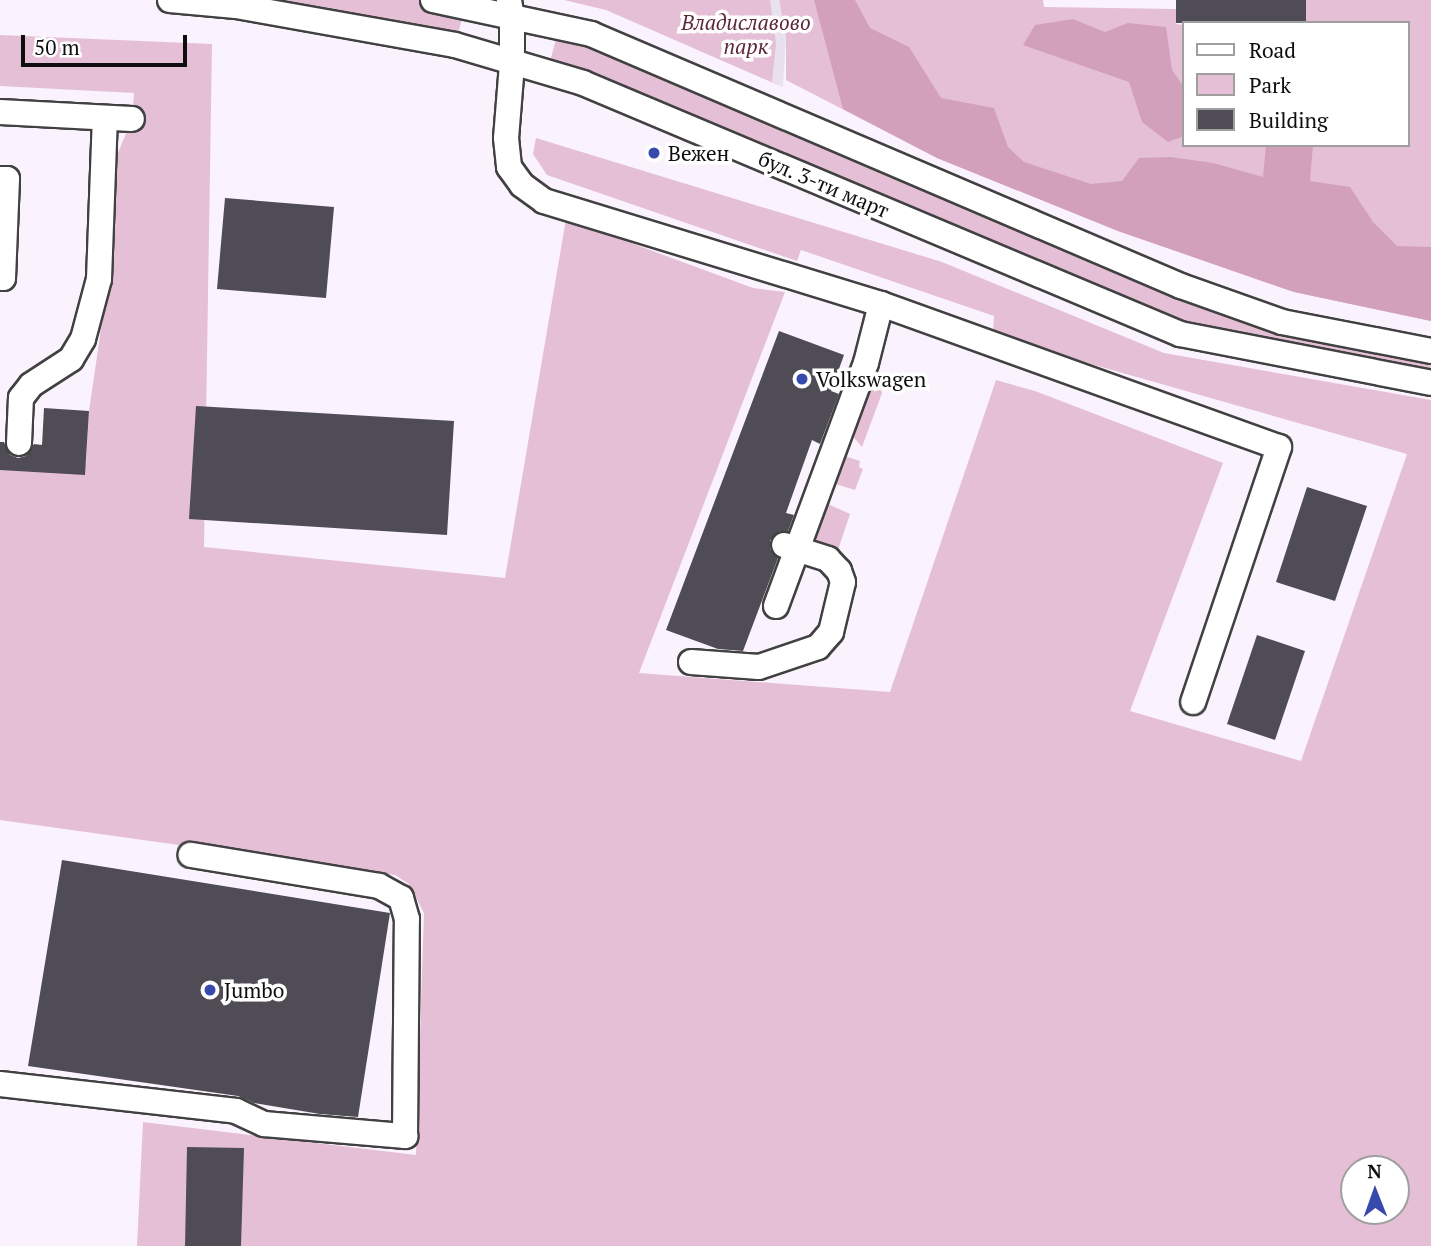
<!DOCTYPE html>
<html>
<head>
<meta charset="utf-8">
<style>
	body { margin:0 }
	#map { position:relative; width:1431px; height:1246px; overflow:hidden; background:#faf2fd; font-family:"PT Serif",serif }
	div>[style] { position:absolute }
	.green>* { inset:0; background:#e4bfd6 }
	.forest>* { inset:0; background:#d3a0bc }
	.plaza>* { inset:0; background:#e9e1ed }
	.building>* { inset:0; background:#4f4c56 }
	.roads { filter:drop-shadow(2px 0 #414141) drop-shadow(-2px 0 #414141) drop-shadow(0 2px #414141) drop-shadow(0 -2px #414141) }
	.minor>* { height:24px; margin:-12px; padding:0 12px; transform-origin:12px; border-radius:12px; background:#fff }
	.dots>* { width:19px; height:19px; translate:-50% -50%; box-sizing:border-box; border:4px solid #fff; border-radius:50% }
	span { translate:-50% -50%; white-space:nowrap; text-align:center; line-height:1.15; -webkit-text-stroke:7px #fff; paint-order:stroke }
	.park-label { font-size:21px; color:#5e2738; font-style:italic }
	.poi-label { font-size:21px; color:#0e0e0e }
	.left { translate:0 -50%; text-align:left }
	.street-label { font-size:21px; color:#0e0e0e }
	.legend { position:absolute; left:1182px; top:21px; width:228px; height:126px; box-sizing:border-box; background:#fff; border:2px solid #9f9f9f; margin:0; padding:9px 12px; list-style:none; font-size:21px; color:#0e0e0e }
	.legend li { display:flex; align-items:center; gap:14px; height:35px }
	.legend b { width:35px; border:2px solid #9f9f9f }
	.north { position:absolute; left:1340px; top:1155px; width:70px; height:70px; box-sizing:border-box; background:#fff; border:2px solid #9f9f9f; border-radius:50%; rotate:359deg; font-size:19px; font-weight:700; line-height:28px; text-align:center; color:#0e0e0e }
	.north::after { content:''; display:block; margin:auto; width:24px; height:32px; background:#3749ad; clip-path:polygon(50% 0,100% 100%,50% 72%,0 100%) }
	.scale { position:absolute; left:21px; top:35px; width:166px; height:32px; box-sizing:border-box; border:4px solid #0e0e0e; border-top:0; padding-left:9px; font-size:21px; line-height:24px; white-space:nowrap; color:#0e0e0e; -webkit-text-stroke:5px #fff; paint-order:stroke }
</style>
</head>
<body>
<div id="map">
	<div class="green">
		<i style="clip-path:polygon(170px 0,427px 0,465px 8px,455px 45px)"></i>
		<i style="clip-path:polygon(564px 0,774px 0,782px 45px,778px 85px,606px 10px)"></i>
		<i style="clip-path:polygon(779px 0,1043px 0,1044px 7px,1176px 9px,1176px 24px,1184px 25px,1184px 145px,1408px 145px,1408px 23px,1306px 23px,1306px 0,1431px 0,1431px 321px,1294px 292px,1118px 231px,937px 158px,786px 80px,786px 39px)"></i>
		<i style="clip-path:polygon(559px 28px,1181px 286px,1431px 351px,1431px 380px,1180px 334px,547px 73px)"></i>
		<i style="clip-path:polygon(evenodd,0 35px,212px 44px,204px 547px,505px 578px,566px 219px,753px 288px,785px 292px,639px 673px,890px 692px,996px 380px,1035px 391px,1223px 463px,1130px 711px,1301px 761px,1407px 454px,1049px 352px,993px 333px,994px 316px,801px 250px,797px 261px,547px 175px,533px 154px,536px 138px,942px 262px,1164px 353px,1431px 400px,1431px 1246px,137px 1246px,143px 1122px,416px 1155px,424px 913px,409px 884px,395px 875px,0 820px,0 458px,86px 465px,89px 411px,100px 336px,108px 199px,113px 165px,132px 119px,134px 93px,0 86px,0 35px,1354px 1169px,1396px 1169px,1396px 1211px,1354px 1211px,1354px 1169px)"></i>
		<i style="clip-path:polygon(873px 385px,880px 388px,882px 393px,862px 447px,845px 427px,860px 390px)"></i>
		<i style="clip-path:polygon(838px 454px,860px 461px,859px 467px,863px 469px,855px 490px,832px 483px)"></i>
		<i style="clip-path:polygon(820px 504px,828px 504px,850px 514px,837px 553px,812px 546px)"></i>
	</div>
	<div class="forest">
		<i style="clip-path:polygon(814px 0,855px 0,870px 28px,909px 47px,941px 98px,994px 108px,1008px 147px,1024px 162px,1091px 184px,1122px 181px,1139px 158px,1171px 157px,1213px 163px,1263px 177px,1266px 145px,1313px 145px,1310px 181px,1350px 187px,1373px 222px,1397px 246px,1431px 247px,1431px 321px,1294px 292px,1118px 231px,937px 158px,843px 109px)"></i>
		<i style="clip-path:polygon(1073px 19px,1105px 32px,1128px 23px,1166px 27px,1172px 70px,1184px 87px,1184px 136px,1168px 142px,1142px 122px,1129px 82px,1023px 45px,1035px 25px)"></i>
	</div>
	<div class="plaza">
		<i style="clip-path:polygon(770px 0,779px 0,786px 39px,783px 87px,772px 82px,776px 44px)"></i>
	</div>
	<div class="building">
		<i style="clip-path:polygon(1176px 0,1306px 0,1306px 23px,1176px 23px)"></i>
		<i style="clip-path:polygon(225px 198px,334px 207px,326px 298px,217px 289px)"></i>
		<i style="clip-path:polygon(779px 331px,844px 355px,831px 391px,839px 394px,820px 444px,812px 440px,786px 513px,794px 515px,788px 531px,780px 531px,770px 540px,770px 549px,778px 558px,743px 651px,718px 649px,666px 630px)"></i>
		<i style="clip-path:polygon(196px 406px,454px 421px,447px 535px,189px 519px)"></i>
		<i style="clip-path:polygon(44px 408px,89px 411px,85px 475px,0 470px,0 442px,4px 442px,10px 455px,18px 458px,26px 456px,34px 444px,42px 445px)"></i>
		<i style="clip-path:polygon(1307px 487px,1367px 506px,1335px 601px,1276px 582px)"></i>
		<i style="clip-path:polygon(1257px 635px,1305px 651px,1275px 740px,1227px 724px)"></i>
		<i style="clip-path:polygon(62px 860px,390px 913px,358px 1117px,320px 1114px,254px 1103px,238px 1096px,28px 1066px)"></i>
		<i style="clip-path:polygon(187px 1147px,244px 1148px,241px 1246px,185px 1246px)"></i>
	</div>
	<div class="roads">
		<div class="minor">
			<i style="left:170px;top:0;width:66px;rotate:5.2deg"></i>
			<i style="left:236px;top:6px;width:222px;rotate:10.1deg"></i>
			<i style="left:455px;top:45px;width:134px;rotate:16.5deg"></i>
			<i style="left:583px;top:83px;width:648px;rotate:22.8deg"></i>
			<i style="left:1180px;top:334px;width:256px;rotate:11deg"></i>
			<i style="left:433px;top:0;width:162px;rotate:12.1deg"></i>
			<i style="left:591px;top:34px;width:642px;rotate:23.13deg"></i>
			<i style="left:1181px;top:286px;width:107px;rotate:19.6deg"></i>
			<i style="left:1282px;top:322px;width:152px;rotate:11deg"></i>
			<i style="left:509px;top:0;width:18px;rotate:81deg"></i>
			<i style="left:512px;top:18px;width:46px;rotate:90deg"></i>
			<i style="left:512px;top:64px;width:74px;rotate:94.6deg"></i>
			<i style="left:506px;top:138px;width:29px;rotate:84deg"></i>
			<i style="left:509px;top:167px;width:22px;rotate:54deg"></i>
			<i style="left:522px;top:185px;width:27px;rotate:36deg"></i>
			<i style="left:544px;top:201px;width:352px;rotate:17deg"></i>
			<i style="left:881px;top:304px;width:423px;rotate:19.8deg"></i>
			<i style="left:1279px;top:447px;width:269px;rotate:108.6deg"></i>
			<i style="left:0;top:112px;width:132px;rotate:3deg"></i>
			<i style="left:0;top:179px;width:7px"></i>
			<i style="left:7px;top:179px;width:99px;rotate:92.3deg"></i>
			<i style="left:3px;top:278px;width:3px;rotate:-162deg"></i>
			<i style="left:19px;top:443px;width:45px;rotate:-87.5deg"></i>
			<i style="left:21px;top:398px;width:16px;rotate:-52deg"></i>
			<i style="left:31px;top:385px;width:48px;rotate:-33deg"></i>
			<i style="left:71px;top:359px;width:23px;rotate:-59deg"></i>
			<i style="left:83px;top:339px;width:62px;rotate:-75.1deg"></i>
			<i style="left:99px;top:279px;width:161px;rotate:-87.9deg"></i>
			<i style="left:776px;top:606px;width:259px;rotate:-69.7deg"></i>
			<i style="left:866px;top:363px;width:61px;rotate:-75.7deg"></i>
			<i style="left:691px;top:662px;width:68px;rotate:4.2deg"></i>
			<i style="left:759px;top:667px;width:62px;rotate:-18.7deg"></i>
			<i style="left:818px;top:647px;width:20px;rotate:-49deg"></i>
			<i style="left:831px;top:632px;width:51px;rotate:-76.5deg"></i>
			<i style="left:843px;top:582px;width:12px;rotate:-110deg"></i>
			<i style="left:839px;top:571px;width:16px;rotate:-133deg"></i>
			<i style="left:828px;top:559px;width:46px;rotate:-162.3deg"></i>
			<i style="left:0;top:1084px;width:238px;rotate:6.5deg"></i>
			<i style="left:236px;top:1111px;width:31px;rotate:25deg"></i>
			<i style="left:264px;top:1124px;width:142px;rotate:4.9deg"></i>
			<i style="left:405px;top:1136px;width:217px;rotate:-89.5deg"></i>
			<i style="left:407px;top:919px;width:22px;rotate:-106deg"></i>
			<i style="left:401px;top:898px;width:25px;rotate:-151deg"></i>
			<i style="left:379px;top:886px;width:191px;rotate:-170.6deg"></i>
		</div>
	</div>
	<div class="dots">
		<i style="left:654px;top:153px;background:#3749ad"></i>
		<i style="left:802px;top:379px;background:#3749ad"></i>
		<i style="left:210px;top:990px;background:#3749ad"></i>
	</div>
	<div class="park-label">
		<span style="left:746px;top:34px">Владиславово<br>парк</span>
	</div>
	<div class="poi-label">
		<span class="left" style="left:668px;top:153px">Вежен</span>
		<span class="left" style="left:816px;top:379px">Volkswagen</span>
		<span class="left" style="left:224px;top:990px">Jumbo</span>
	</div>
	<div class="street-label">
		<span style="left:824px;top:184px;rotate:23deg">бул. 3-ти март</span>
	</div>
	<ul class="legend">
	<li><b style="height:9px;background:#fff"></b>Road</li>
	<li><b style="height:19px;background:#e4bfd6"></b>Park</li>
	<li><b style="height:19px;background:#4f4c56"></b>Building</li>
	</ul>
	<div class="north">N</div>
	<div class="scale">50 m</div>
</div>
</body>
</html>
